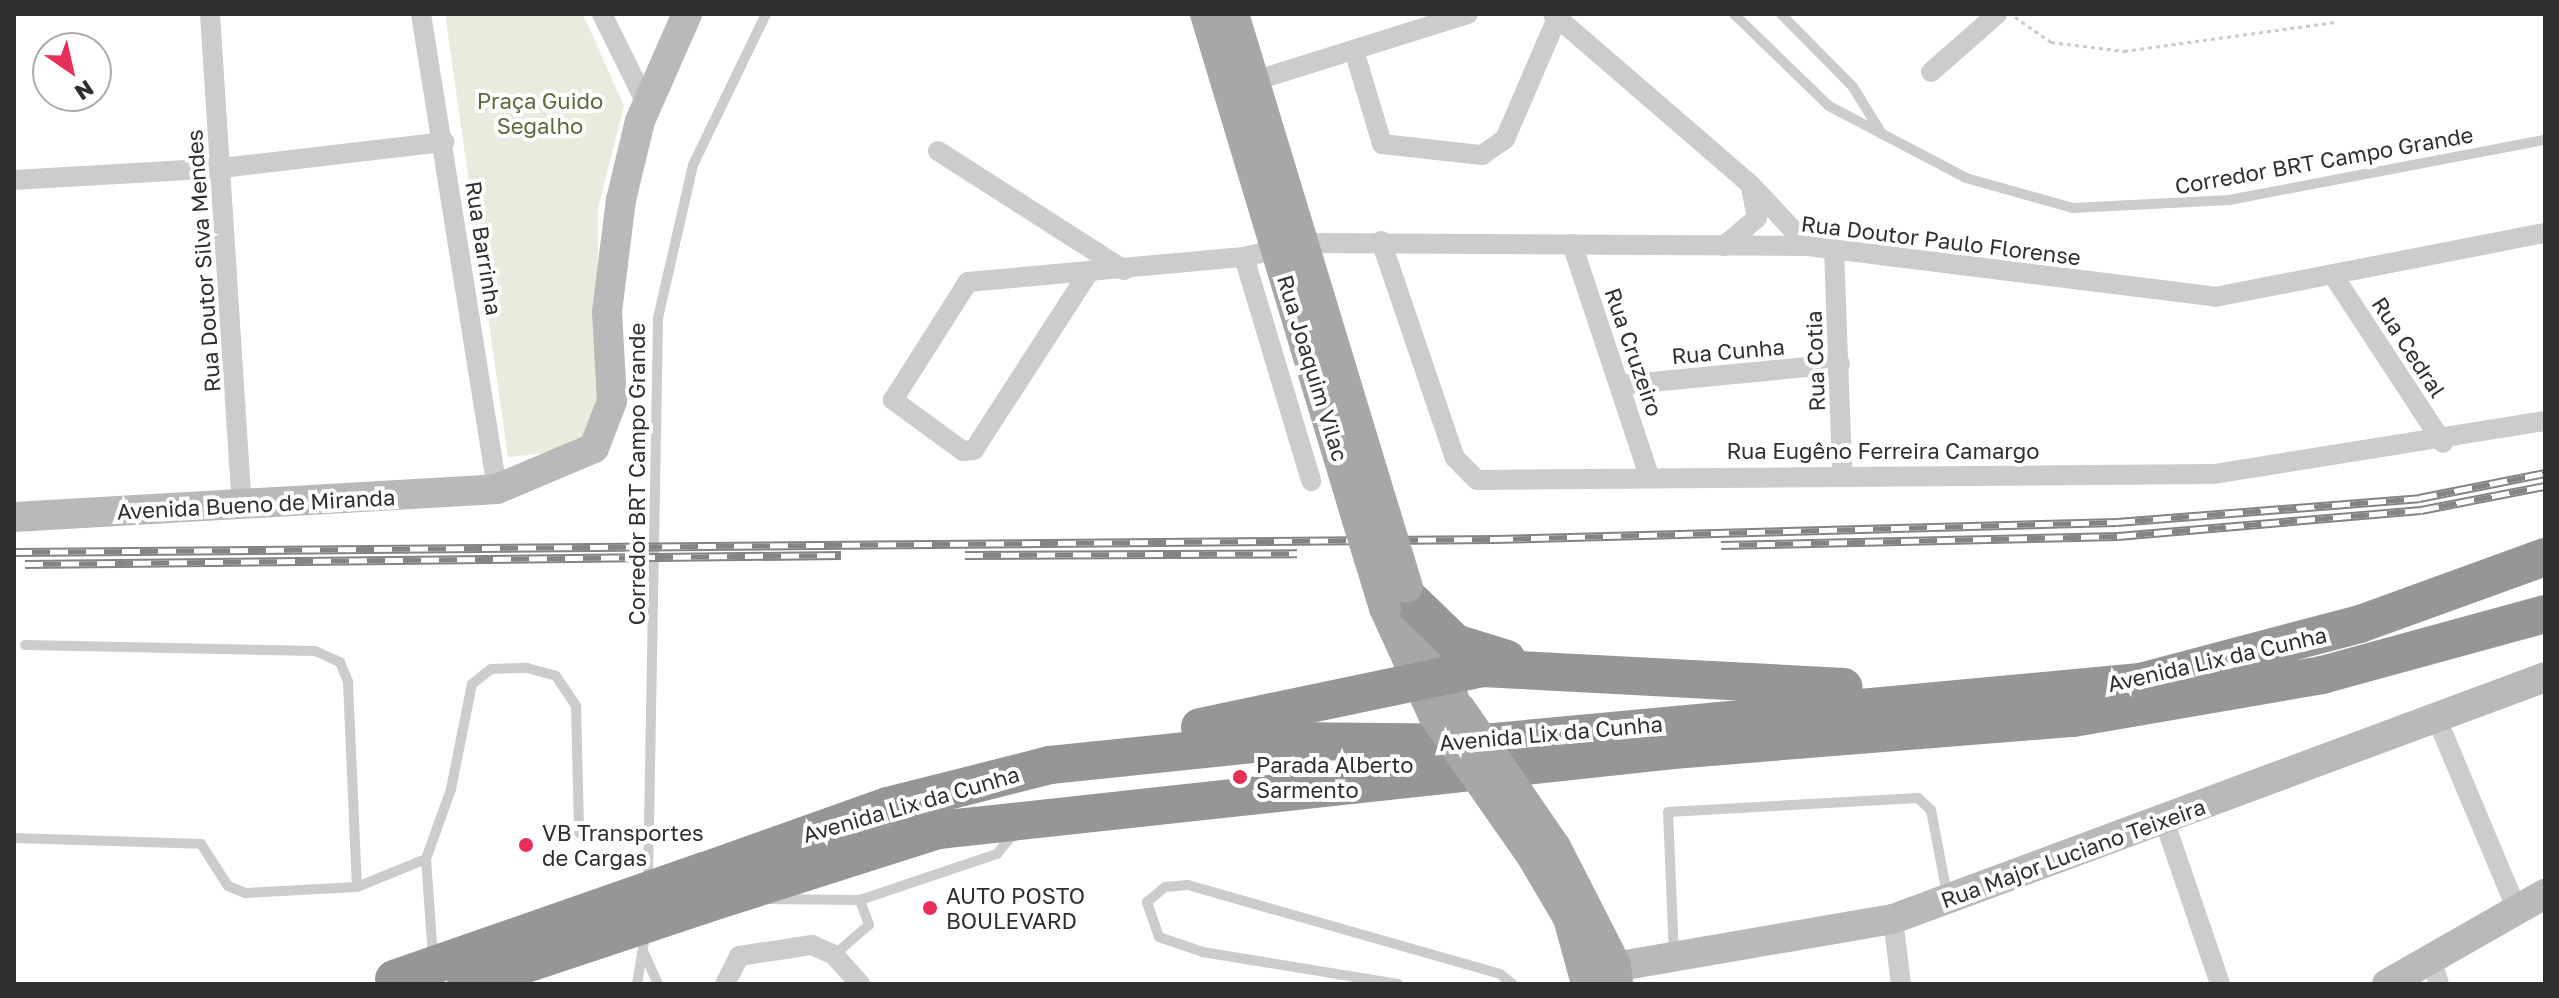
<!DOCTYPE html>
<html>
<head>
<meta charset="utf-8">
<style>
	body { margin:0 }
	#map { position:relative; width:2559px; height:998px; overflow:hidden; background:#fff; font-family:"Golos Text",sans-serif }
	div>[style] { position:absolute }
	.green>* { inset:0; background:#e7ecdc }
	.path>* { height:3px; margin-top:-1.5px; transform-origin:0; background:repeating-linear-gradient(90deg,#ccc 0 4px,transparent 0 8px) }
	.lane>* { height:10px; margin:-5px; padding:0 5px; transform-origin:5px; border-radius:5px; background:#ccc }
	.street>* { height:20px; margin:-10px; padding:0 10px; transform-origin:10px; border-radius:10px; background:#ccc }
	.secondary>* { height:30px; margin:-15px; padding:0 15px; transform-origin:15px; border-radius:15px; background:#b9b9b9 }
	.primary>* { height:32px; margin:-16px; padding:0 16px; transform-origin:16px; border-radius:16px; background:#a7a7a7 }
	.highway>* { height:38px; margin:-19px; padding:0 19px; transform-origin:19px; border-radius:19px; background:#969696 }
	.rail>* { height:9px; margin-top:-4.5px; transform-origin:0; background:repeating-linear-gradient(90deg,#fff 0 18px,#848484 0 36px); box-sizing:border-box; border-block:2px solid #848484 }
	.primary-bridge>* { height:32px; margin:-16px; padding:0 16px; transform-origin:16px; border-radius:16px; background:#a7a7a7 }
	.highway-bridge>* { height:38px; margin:-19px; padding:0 19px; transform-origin:19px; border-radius:19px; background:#969696 }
	.dots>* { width:22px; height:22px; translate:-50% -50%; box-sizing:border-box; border:4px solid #fff; border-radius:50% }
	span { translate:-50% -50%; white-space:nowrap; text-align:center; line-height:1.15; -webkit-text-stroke:8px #fff; paint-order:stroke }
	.park-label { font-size:22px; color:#596b3b }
	.street-label { font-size:22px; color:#2f2f2f }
	.poi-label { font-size:22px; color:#2f2f2f }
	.left { translate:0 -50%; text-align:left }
	.frame { position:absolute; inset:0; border:16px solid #2f2f2f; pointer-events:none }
	.north { position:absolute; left:32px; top:32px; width:80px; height:80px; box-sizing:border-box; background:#fff; border:2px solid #acacac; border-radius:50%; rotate:146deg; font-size:22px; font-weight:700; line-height:32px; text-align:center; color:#2f2f2f }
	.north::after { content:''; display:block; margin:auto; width:28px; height:36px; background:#e82f5a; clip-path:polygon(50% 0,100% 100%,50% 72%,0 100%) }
</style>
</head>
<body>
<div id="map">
	<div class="green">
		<i style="clip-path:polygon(445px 14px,583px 14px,624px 106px,598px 208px,598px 402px,580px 442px,565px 451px,508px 457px)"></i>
	</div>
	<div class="path">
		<i style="left:2015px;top:17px;width:44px;rotate:34.8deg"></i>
		<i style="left:2051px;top:42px;width:74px;rotate:7deg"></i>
		<i style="left:2124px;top:51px;width:215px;rotate:-7.8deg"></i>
	</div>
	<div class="lane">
		<i style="left:1734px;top:14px;width:132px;rotate:44.1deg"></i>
		<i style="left:1829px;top:106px;width:155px;rotate:27.7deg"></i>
		<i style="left:1966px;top:178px;width:111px;rotate:15.7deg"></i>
		<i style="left:2073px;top:208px;width:156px;rotate:-2.9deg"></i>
		<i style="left:2229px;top:200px;width:322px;rotate:-10.8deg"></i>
		<i style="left:1781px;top:14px;width:103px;rotate:45.4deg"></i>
		<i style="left:1853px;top:87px;width:55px;rotate:58.3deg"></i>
		<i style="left:25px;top:645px;width:290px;rotate:1.2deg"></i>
		<i style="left:315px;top:651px;width:27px;rotate:24deg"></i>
		<i style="left:340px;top:662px;width:22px;rotate:68deg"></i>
		<i style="left:348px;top:682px;width:205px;rotate:87.5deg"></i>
		<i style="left:14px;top:838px;width:187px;rotate:1.8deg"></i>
		<i style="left:201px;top:844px;width:50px;rotate:57.3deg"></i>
		<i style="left:228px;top:886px;width:18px;rotate:22deg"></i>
		<i style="left:245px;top:893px;width:112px;rotate:-3.1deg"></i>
		<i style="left:357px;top:887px;width:74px;rotate:-22.1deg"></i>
		<i style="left:426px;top:859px;width:74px;rotate:-70.3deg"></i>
		<i style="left:451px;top:789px;width:107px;rotate:-78.7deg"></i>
		<i style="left:472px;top:684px;width:24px;rotate:-38deg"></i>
		<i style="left:491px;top:669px;width:36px;rotate:-2deg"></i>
		<i style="left:527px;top:668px;width:30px;rotate:15deg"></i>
		<i style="left:556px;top:676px;width:36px;rotate:56deg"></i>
		<i style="left:576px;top:706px;width:127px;rotate:88.6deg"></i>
		<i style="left:426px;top:859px;width:98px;rotate:85.9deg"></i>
		<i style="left:648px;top:882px;width:564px;rotate:-88.98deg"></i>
		<i style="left:658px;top:318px;width:157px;rotate:-77.1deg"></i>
		<i style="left:693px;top:165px;width:168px;rotate:-64.2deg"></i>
		<i style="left:765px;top:899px;width:95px;rotate:0.6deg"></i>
		<i style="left:860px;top:900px;width:145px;rotate:-18.6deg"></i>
		<i style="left:997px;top:854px;width:28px;rotate:-51deg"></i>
		<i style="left:645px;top:955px;width:32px;rotate:66deg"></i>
		<i style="left:834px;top:955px;width:46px;rotate:-40.6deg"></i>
		<i style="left:869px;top:925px;width:27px;rotate:-110deg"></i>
		<i style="left:1674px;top:955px;width:143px;rotate:-92.4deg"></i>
		<i style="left:1668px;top:812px;width:250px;rotate:-3.2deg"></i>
		<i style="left:1918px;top:798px;width:18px;rotate:43deg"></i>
		<i style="left:1931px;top:810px;width:86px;rotate:79.2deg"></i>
		<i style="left:637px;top:984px;width:55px;rotate:-80.5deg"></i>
		<i style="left:1398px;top:984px;width:198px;rotate:-170.7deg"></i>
		<i style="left:1203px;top:952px;width:46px;rotate:-161.2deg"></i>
		<i style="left:1159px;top:937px;width:37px;rotate:-109deg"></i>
		<i style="left:1147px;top:902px;width:23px;rotate:-40deg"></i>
		<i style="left:1165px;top:887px;width:23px;rotate:-5deg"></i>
		<i style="left:1188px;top:885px;width:324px;rotate:15.9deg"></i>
		<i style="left:1500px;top:974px;width:16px;rotate:38deg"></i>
	</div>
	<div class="street">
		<i style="left:210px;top:14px;width:492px;rotate:86.3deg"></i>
		<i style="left:421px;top:14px;width:481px;rotate:80.9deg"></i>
		<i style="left:602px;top:14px;width:102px;rotate:63.7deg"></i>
		<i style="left:1553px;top:14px;width:262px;rotate:40.8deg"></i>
		<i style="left:1751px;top:185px;width:83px;rotate:46.9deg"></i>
		<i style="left:1354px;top:50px;width:98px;rotate:73.4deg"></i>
		<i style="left:1382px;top:144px;width:101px;rotate:6.3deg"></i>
		<i style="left:1482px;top:155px;width:28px;rotate:-35deg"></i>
		<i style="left:1505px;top:139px;width:132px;rotate:-66.7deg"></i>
		<i style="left:1931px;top:72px;width:88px;rotate:-41.3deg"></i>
		<i style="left:1254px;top:81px;width:224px;rotate:-17.4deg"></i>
		<i style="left:938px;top:151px;width:221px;rotate:32.6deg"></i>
		<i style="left:14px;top:180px;width:208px;rotate:-3.3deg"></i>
		<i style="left:222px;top:168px;width:224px;rotate:-6.7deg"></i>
		<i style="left:1381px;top:241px;width:229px;rotate:71.2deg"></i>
		<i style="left:1455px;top:458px;width:31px;rotate:45deg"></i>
		<i style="left:1477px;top:480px;width:737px;rotate:-0.47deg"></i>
		<i style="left:2214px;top:474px;width:335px;rotate:-9.1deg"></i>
		<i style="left:1572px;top:244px;width:244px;rotate:71.6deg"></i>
		<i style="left:1724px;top:246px;width:43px;rotate:-40.3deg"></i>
		<i style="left:1757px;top:218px;width:31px;rotate:-101deg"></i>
		<i style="left:1834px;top:249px;width:223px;rotate:87.9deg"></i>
		<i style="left:1244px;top:257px;width:234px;rotate:73.3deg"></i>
		<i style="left:1087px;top:275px;width:208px;rotate:122.9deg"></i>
		<i style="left:974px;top:450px;width:11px;rotate:175deg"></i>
		<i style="left:963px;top:451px;width:87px;rotate:-143.9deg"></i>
		<i style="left:893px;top:400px;width:140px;rotate:-57.6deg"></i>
		<i style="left:968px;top:282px;width:277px;rotate:-5.2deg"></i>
		<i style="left:1244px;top:257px;width:61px;rotate:-13.3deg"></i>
		<i style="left:1303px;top:243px;width:505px;rotate:0.34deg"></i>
		<i style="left:1808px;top:246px;width:410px;rotate:7.1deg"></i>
		<i style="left:2215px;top:297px;width:336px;rotate:-11deg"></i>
		<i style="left:2335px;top:278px;width:197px;rotate:56.8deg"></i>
		<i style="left:1620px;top:385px;width:221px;rotate:-5.5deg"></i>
		<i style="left:2436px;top:717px;width:214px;rotate:67.2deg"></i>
		<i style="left:2164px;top:820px;width:173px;rotate:71.1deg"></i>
		<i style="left:1893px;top:919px;width:65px;rotate:83deg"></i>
		<i style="left:2432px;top:961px;width:24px;rotate:73deg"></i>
		<i style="left:725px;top:984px;width:31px;rotate:-63deg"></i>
		<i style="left:739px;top:956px;width:74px;rotate:-8.6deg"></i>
		<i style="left:812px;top:945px;width:24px;rotate:24deg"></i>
		<i style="left:834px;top:955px;width:39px;rotate:48deg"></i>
	</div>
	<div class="secondary">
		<i style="left:14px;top:517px;width:484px;rotate:-3.3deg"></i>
		<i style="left:497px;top:489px;width:105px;rotate:-22.9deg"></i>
		<i style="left:594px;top:448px;width:50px;rotate:-69deg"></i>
		<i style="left:612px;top:401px;width:89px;rotate:-93.2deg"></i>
		<i style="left:607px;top:312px;width:113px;rotate:-82.9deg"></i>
		<i style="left:621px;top:200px;width:81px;rotate:-76.5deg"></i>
		<i style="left:640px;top:121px;width:117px;rotate:-66.3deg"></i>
		<i style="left:1591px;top:971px;width:306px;rotate:-9.8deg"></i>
		<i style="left:1893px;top:919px;width:695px;rotate:-20.36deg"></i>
		<i style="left:2387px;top:984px;width:182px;rotate:-29.7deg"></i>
	</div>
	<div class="primary">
		<i style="left:1206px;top:14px;width:528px;rotate:73.28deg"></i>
		<i style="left:1233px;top:14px;width:524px;rotate:73.12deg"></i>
		<i style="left:1412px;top:601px;width:105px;rotate:67.1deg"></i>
		<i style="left:1385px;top:608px;width:118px;rotate:65.4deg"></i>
		<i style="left:1555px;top:847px;width:132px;rotate:63deg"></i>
		<i style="left:1615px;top:965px;width:19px;rotate:84deg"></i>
		<i style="left:1533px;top:857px;width:71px;rotate:59.5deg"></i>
		<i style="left:1569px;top:918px;width:68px;rotate:74.7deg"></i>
	</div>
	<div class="highway">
		<i style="left:1413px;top:602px;width:59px;rotate:44.3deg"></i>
		<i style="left:1455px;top:643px;width:54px;rotate:17.1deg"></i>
		<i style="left:1200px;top:727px;width:288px;rotate:-11.8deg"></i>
		<i style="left:1482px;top:668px;width:362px;rotate:3deg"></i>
		<i style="left:705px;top:871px;width:194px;rotate:-19.6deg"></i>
		<i style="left:888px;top:806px;width:167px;rotate:-14.2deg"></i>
		<i style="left:1050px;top:765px;width:235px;rotate:-5.9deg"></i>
		<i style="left:1284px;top:741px;width:199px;rotate:0.6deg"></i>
		<i style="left:1483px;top:743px;width:660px;rotate:-5.3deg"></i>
		<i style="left:2140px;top:682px;width:228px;rotate:-14.8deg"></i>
		<i style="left:2360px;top:624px;width:197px;rotate:-19.9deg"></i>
		<i style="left:703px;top:905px;width:247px;rotate:-17.7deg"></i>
		<i style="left:938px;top:830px;width:739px;rotate:-6.21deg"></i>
		<i style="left:1673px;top:750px;width:401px;rotate:-4.6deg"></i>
		<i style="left:2073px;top:718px;width:253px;rotate:-9.8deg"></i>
		<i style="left:2322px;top:675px;width:231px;rotate:-15.3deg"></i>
	</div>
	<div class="rail">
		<i style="left:1721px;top:545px;width:397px;rotate:-1.3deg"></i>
		<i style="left:2118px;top:536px;width:304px;rotate:-4.9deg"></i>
		<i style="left:2421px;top:510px;width:126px;rotate:-11deg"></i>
		<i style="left:14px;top:552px;width:1481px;rotate:-0.5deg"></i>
		<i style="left:1495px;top:539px;width:622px;rotate:-1.57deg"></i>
		<i style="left:2117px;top:522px;width:303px;rotate:-4.5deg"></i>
		<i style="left:2419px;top:498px;width:128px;rotate:-11.2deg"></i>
		<i style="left:965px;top:555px;width:332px;rotate:-0.3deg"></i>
		<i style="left:25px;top:564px;width:816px;rotate:-0.63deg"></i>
	</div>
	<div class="primary-bridge">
		<i style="left:1385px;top:515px;width:75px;rotate:73deg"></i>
		<i style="left:1358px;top:520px;width:92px;rotate:72.9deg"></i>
		<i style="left:1460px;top:709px;width:168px;rotate:55.5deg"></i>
		<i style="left:1434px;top:715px;width:173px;rotate:55.1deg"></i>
	</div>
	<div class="highway-bridge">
		<i style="left:394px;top:979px;width:329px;rotate:-19.2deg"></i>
		<i style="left:466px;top:984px;width:250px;rotate:-18.4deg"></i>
	</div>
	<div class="dots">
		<i style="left:1240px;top:777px;background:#e82f5a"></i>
		<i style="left:526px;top:845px;background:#e82f5a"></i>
		<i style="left:930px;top:908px;background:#e82f5a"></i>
	</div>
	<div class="park-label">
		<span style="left:540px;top:113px">Praça Guido<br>Segalho</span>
	</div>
	<div class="street-label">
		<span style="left:2324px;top:160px;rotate:-10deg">Corredor BRT Campo Grande</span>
		<span style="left:1941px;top:240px;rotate:7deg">Rua Doutor Paulo Florense</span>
		<span style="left:484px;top:248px;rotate:81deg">Rua Barrinha</span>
		<span style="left:203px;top:261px;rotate:-94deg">Rua Doutor Silva Mendes</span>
		<span style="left:2409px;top:347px;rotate:57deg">Rua Cedral</span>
		<span style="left:1728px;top:351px;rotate:-5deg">Rua Cunha</span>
		<span style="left:1634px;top:352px;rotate:71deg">Rua Cruzeiro</span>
		<span style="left:1815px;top:361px;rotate:-92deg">Rua Cotia</span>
		<span style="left:1313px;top:368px;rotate:73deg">Rua Joaquim Vilac</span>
		<span style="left:1883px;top:451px">Rua Eugêno Ferreira Camargo</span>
		<span style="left:637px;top:474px;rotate:-90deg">Corredor BRT Campo Grande</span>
		<span style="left:256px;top:504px;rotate:-3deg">Avenida Bueno de Miranda</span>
		<span style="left:2217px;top:659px;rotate:-13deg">Avenida Lix da Cunha</span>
		<span style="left:1551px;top:733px;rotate:-5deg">Avenida Lix da Cunha</span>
		<span style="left:911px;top:804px;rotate:-16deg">Avenida Lix da Cunha</span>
		<span style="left:2073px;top:853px;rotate:-20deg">Rua Major Luciano Teixeira</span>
	</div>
	<div class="poi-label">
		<span class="left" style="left:1256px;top:777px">Parada Alberto<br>Sarmento</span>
		<span class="left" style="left:542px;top:845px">VB Transportes<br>de Cargas</span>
		<span class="left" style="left:946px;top:908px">AUTO POSTO<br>BOULEVARD</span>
	</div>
	<div class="frame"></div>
	<div class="north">N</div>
</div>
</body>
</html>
